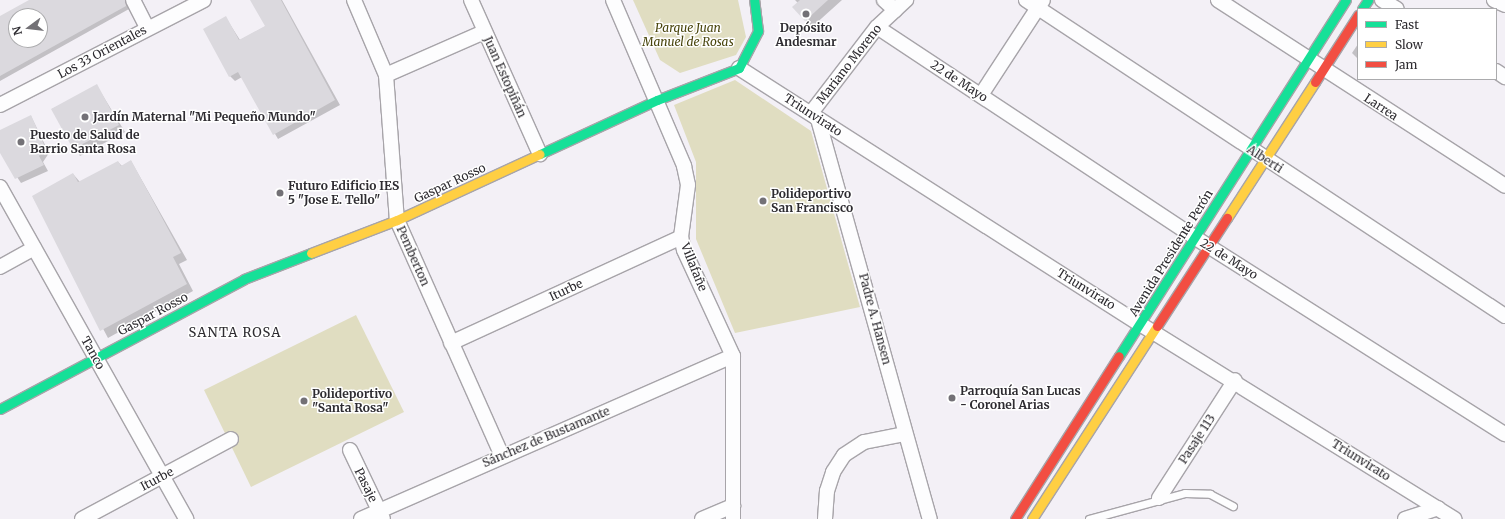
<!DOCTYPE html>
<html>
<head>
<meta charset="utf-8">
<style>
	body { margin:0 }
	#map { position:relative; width:1505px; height:519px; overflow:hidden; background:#f3f0f6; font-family:Merriweather,serif }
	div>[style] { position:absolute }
	.green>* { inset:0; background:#e0ddc1 }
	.shadow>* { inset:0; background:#0003 }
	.building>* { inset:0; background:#dbd9de }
	.roads { filter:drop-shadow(1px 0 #a7a4a9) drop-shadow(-1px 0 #a7a4a9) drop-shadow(0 1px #a7a4a9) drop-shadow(0 -1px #a7a4a9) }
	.lane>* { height:7px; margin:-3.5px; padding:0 3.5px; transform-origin:3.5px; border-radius:3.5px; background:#fdfdfe }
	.street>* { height:14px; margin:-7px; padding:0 7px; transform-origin:7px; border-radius:7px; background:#fdfdfe }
	.fast>* { height:9px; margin:-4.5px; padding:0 4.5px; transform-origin:4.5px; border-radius:4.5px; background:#16e098 }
	.slow>* { height:9px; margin:-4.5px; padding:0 4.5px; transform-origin:4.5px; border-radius:4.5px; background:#ffcf43 }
	.jam>* { height:9px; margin:-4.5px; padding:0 4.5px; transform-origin:4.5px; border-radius:4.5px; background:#f24e42 }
	.dots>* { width:11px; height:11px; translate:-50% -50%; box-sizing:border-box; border:2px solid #fff; border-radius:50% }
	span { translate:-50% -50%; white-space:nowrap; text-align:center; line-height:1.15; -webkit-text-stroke:3px #fff; paint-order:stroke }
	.park-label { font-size:12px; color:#48440b; font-style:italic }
	.poi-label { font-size:12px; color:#2e2c31; font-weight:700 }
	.left { translate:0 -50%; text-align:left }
	.street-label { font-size:12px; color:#2e2c31 }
	.neighbourhood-label { font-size:13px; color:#2e2c31; letter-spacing:1px }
	.legend { position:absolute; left:1357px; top:8px; width:140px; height:72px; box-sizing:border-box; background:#fff; border:1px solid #ababad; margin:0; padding:5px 7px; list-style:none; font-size:12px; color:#2e2c31 }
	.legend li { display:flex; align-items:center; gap:8px; height:20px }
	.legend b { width:20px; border:1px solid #ababad }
	.north { position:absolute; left:8px; top:8px; width:40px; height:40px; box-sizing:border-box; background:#fff; border:1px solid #ababad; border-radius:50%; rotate:255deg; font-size:11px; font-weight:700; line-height:16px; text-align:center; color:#2e2c31 }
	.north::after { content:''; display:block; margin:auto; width:14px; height:18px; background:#737176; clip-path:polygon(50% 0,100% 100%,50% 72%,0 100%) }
</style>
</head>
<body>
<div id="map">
	<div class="green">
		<i style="clip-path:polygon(633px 0,738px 0,746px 37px,736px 55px,680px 73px,660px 60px)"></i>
		<i style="clip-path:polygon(735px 80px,811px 131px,860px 307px,735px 333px,696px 239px,696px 162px,674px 105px)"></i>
		<i style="clip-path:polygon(356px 315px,404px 412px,251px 487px,204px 390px)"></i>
	</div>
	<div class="shadow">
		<i style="clip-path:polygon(evenodd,31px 0,125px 0,129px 9px,0 81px,0 17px,31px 0,16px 16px,40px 16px,40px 40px,16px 40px,16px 16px)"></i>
		<i style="clip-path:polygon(259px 0,282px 0,340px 105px,278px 139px,242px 77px,235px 81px,230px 76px,226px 18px,240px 40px,266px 26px)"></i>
		<i style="clip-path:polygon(795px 0,842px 0,812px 27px,794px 7px,798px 3px)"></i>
		<i style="clip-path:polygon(1358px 44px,1358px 59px,1352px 53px)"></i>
		<i style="clip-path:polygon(97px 86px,125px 132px,80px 156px,52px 109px)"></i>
		<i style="clip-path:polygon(31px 116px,49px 153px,43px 162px,48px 171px,21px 183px,0 151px,0 131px)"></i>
		<i style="clip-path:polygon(131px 161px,187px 260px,179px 264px,193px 291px,108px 338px,33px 197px,73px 174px,80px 182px,118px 162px,122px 166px)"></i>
	</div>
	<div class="building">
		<i style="clip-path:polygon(evenodd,29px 0,125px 0,126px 6px,0 76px,0 16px,29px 0,16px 16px,40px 16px,40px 40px,16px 40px,16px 16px)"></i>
		<i style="clip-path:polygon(250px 0,281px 0,335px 100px,273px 135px,238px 72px,229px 77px,203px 29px,226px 16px,239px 40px,265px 26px)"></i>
		<i style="clip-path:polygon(800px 0,828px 0,805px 21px,792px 7px)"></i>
		<i style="clip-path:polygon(97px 84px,119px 125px,73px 149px,51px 109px)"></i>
		<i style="clip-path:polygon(31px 115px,45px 147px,39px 156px,44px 165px,15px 179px,0 153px,0 130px)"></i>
		<i style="clip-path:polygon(131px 160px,181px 253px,173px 257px,187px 284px,100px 331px,32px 196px,73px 173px,78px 182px,118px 161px,121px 166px)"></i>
	</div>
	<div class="roads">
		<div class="lane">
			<i style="left:1089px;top:519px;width:99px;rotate:-15.2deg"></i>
			<i style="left:1185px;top:493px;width:25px;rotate:2deg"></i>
			<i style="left:1210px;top:494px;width:26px;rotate:28deg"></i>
		</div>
		<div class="street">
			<i style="left:133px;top:0;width:31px;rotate:63deg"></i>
			<i style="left:354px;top:0;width:82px;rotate:66.9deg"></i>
			<i style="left:386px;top:75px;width:145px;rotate:85.7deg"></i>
			<i style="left:397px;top:220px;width:258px;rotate:66deg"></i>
			<i style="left:471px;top:0;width:169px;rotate:65.9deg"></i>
			<i style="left:613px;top:0;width:181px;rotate:66.8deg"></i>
			<i style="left:684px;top:166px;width:19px;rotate:78deg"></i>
			<i style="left:688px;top:185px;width:52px;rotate:97.7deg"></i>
			<i style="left:681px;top:237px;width:13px;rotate:77deg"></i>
			<i style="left:684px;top:250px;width:117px;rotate:65.2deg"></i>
			<i style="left:733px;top:356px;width:163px;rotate:90deg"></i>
			<i style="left:884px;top:0;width:15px;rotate:42deg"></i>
			<i style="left:1026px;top:0;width:574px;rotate:33.41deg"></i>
			<i style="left:1218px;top:0;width:342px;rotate:32.9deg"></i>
			<i style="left:1382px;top:0;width:17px;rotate:31deg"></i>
			<i style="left:1494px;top:0;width:12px;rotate:24deg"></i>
			<i style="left:877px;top:27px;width:380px;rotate:33.5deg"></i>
			<i style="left:1194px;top:237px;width:368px;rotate:32.4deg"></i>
			<i style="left:739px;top:68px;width:476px;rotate:32.6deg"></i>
			<i style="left:1140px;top:324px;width:370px;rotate:31.8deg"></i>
			<i style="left:1496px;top:71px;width:11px;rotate:34deg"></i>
			<i style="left:386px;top:75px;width:107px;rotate:-23.7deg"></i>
			<i style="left:981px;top:95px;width:113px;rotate:-56.9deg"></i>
			<i style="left:0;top:105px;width:229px;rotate:-27.2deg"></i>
			<i style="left:811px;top:113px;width:108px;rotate:-52.5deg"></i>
			<i style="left:877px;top:27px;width:40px;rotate:-43deg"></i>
			<i style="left:818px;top:119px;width:415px;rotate:74.4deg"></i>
			<i style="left:0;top:187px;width:381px;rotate:60.7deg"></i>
			<i style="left:0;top:267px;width:39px;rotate:-29deg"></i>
			<i style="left:451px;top:343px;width:253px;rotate:-24.7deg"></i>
			<i style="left:350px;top:450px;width:76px;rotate:64.4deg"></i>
			<i style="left:1159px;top:498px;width:140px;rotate:-57.2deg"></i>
			<i style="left:82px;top:519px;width:169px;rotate:-28.2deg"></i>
			<i style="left:361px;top:519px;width:406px;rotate:-23.7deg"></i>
			<i style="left:702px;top:519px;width:34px;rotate:-23deg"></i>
			<i style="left:825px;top:519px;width:28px;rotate:-86deg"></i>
			<i style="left:827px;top:491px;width:20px;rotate:-72deg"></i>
			<i style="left:833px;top:472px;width:20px;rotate:-57deg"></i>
			<i style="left:844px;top:455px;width:24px;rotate:-33deg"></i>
			<i style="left:864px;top:442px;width:42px;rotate:-11deg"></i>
			<i style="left:1405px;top:519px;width:35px;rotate:-18deg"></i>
		</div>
		<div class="fast">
			<i style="left:1362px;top:9px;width:11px;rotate:-56deg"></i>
			<i style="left:540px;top:154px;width:129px;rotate:-24.8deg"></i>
			<i style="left:657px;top:100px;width:88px;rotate:-21.3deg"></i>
			<i style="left:739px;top:68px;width:42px;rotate:-62.8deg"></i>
			<i style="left:758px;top:31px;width:31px;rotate:-97deg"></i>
			<i style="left:1119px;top:356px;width:422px;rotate:-57.5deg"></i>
			<i style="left:0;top:409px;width:276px;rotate:-28deg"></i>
			<i style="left:244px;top:279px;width:72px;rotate:-21.2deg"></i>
		</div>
		<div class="slow">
			<i style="left:1227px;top:218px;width:162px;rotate:-57.1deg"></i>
			<i style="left:311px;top:253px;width:92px;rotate:-21deg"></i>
			<i style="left:397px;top:220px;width:157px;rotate:-24.8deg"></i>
			<i style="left:1032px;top:519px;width:230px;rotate:-57.1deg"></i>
		</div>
		<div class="jam">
			<i style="left:1315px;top:82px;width:80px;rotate:-57.3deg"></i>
			<i style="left:1157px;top:326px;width:129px;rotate:-57.1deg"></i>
			<i style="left:1015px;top:519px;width:193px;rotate:-57.5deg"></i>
		</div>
	</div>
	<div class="dots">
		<i style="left:806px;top:14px;background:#737176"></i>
		<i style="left:85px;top:117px;background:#737176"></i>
		<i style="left:21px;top:142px;background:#737176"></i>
		<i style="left:280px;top:193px;background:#737176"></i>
		<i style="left:763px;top:201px;background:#737176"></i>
		<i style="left:952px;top:398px;background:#737176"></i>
		<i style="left:304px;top:401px;background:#737176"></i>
	</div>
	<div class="park-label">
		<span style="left:688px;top:35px">Parque Juan<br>Manuel de Rosas</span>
	</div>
	<div class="poi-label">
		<span style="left:806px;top:35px">Depósito<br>Andesmar</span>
		<span class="left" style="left:93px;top:117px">Jardín Maternal "Mi Pequeño Mundo"</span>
		<span class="left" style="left:30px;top:142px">Puesto de Salud de<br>Barrio Santa Rosa</span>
		<span class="left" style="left:288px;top:193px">Futuro Edificio IES<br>5 "Jose E. Tello"</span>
		<span class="left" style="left:771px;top:201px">Polideportivo<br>San Francisco</span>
		<span class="left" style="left:960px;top:398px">Parroquía San Lucas<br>- Coronel Arias</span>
		<span class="left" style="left:312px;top:401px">Polideportivo<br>"Santa Rosa"</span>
	</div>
	<div class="street-label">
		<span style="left:102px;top:52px;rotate:-28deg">Los 33 Orientales</span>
		<span style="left:849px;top:64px;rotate:-52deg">Mariano Moreno</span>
		<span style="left:505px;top:77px;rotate:66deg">Juan Estopiñán</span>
		<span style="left:959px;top:81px;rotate:33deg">22 de Mayo</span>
		<span style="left:1381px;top:107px;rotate:33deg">Larrea</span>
		<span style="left:813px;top:115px;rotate:33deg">Triunvirato</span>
		<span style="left:1265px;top:159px;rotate:33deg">Alberti</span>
		<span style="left:450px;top:183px;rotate:-25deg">Gaspar Rosso</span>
		<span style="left:1171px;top:253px;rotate:-58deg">Avenida Presidente Perón</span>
		<span style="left:413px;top:256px;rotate:66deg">Pemberton</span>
		<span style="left:1229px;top:259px;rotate:32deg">22 de Mayo</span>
		<span style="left:694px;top:267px;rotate:68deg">Villafañe</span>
		<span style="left:1086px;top:289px;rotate:32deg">Triunvirato</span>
		<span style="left:566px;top:290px;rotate:-25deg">Iturbe</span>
		<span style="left:153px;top:314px;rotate:-28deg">Gaspar Rosso</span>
		<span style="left:875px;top:319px;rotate:75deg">Padre A. Hansen</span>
		<span style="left:93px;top:353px;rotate:61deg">Tanco</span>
		<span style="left:546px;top:437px;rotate:-23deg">Sánchez de Bustamante</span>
		<span style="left:1197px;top:439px;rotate:-57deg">Pasaje 113</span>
		<span style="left:1361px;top:460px;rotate:32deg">Triunvirato</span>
		<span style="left:157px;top:479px;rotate:-28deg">Iturbe</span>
		<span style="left:366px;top:485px;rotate:64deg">Pasaje</span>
	</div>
	<div class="neighbourhood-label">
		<span style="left:235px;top:333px">SANTA ROSA</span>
	</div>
	<ul class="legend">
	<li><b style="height:5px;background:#16e098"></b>Fast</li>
	<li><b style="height:5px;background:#ffcf43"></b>Slow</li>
	<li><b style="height:5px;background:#f24e42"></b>Jam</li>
	</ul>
	<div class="north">N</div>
</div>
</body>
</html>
